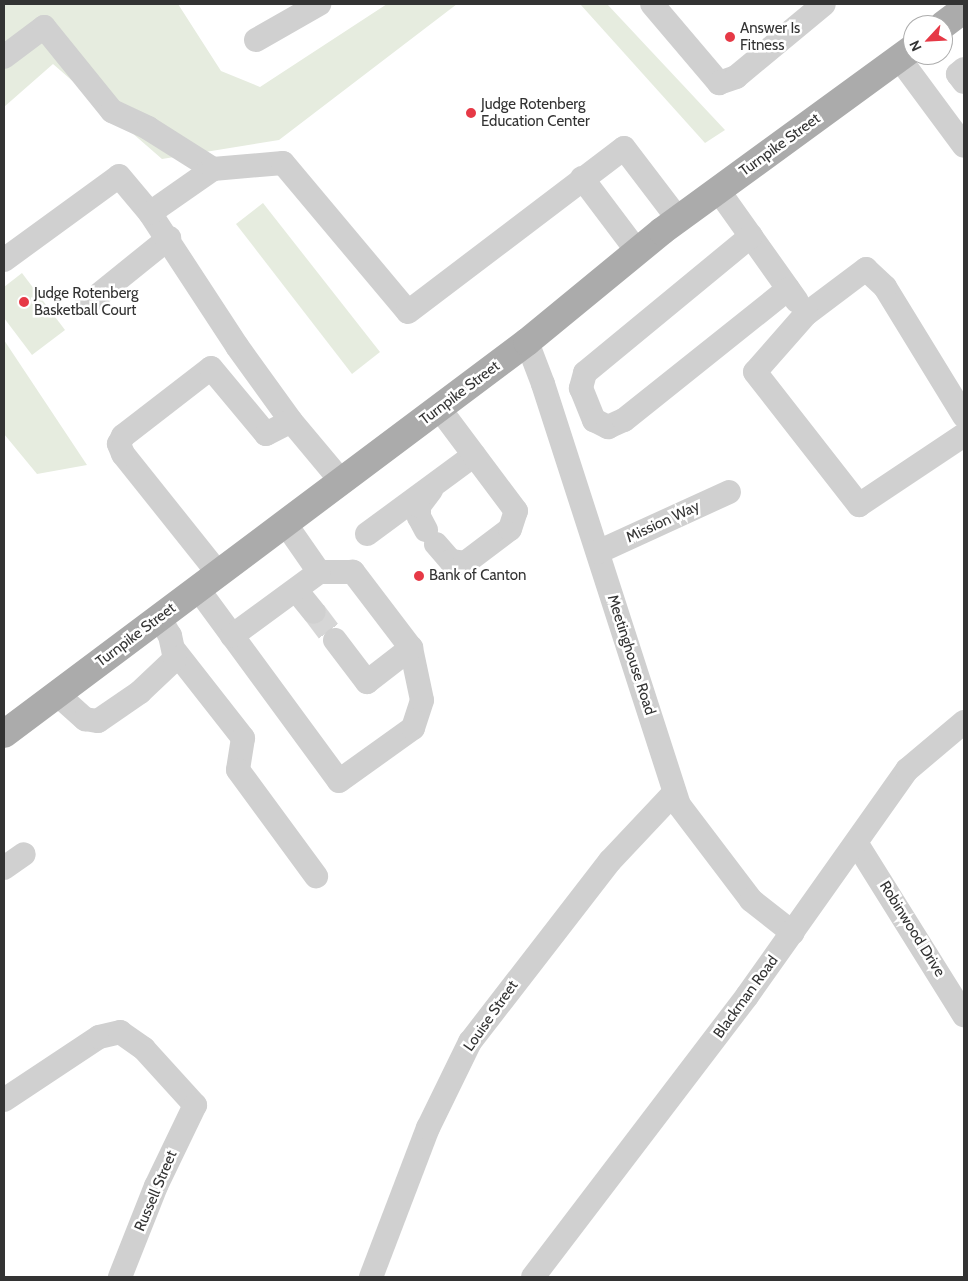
<!DOCTYPE html>
<html>
<head>
<meta charset="utf-8">
<style>
	body { margin:0 }
	#map { position:relative; width:968px; height:1281px; overflow:hidden; background:#fff; font-family:Cabin,sans-serif }
	div>[style] { position:absolute }
	.green>* { inset:0; background:#e6ecdf }
	.minor-tunnel>* { height:24px; margin-top:-12px; transform-origin:0; background:repeating-linear-gradient(90deg,#d6d6d6 0 24px,transparent 0 36px) }
	.minor>* { height:24px; margin:-12px; padding:0 12px; transform-origin:12px; border-radius:12px; background:#d0d0d0 }
	.major>* { height:28px; margin:-14px; padding:0 14px; transform-origin:14px; border-radius:14px; background:#ababab }
	.dots>* { width:14px; height:14px; translate:-50% -50%; box-sizing:border-box; border:2px solid #fff; border-radius:50% }
	span { translate:-50% -50%; white-space:nowrap; text-align:center; line-height:1.15; -webkit-text-stroke:5px #fff; paint-order:stroke }
	.poi-label { font-size:15px; color:#333 }
	.left { translate:0 -50%; text-align:left }
	.street-label { font-size:15px; color:#333 }
	.frame { position:absolute; inset:0; border:5px solid #333; pointer-events:none }
	.north { position:absolute; left:903px; top:15px; width:50px; height:50px; box-sizing:border-box; background:#fff; border:1px solid #adadad; border-radius:50%; rotate:245deg; font-size:14px; font-weight:700; line-height:20px; text-align:center; color:#333 }
	.north::after { content:''; display:block; margin:auto; width:18px; height:22px; background:#e63946; clip-path:polygon(50% 0,100% 100%,50% 72%,0 100%) }
</style>
</head>
<body>
<div id="map">
	<div class="green">
		<i style="clip-path:polygon(4px 4px,178px 4px,221px 71px,260px 87px,387px 4px,457px 4px,279px 140px,162px 159px,53px 64px,4px 107px)"></i>
		<i style="clip-path:polygon(580px 4px,607px 4px,725px 130px,705px 143px)"></i>
		<i style="clip-path:polygon(263px 203px,380px 352px,352px 374px,236px 224px)"></i>
		<i style="clip-path:polygon(22px 273px,65px 330px,32px 355px,4px 318px,4px 287px)"></i>
		<i style="clip-path:polygon(4px 340px,87px 465px,37px 474px,4px 434px)"></i>
	</div>
	<div class="minor-tunnel">
		<i style="left:314px;top:612px;width:35px;rotate:53deg"></i>
	</div>
	<div class="minor">
		<i style="left:652px;top:4px;width:104px;rotate:49.7deg"></i>
		<i style="left:719px;top:83px;width:18px;rotate:-19deg"></i>
		<i style="left:736px;top:77px;width:114px;rotate:-39.7deg"></i>
		<i style="left:256px;top:40px;width:73px;rotate:-29.7deg"></i>
		<i style="left:4px;top:57px;width:50px;rotate:-36.9deg"></i>
		<i style="left:44px;top:27px;width:108px;rotate:51deg"></i>
		<i style="left:112px;top:111px;width:40px;rotate:25deg"></i>
		<i style="left:148px;top:128px;width:77px;rotate:32.2deg"></i>
		<i style="left:899px;top:58px;width:109px;rotate:53.5deg"></i>
		<i style="left:964px;top:69px;width:8px;rotate:140deg"></i>
		<i style="left:958px;top:74px;width:10px;rotate:53deg"></i>
		<i style="left:582px;top:178px;width:91px;rotate:53deg"></i>
		<i style="left:718px;top:190px;width:136px;rotate:54.6deg"></i>
		<i style="left:751px;top:236px;width:215px;rotate:140.5deg"></i>
		<i style="left:585px;top:373px;width:16px;rotate:105deg"></i>
		<i style="left:581px;top:388px;width:35px;rotate:68deg"></i>
		<i style="left:594px;top:420px;width:16px;rotate:27deg"></i>
		<i style="left:608px;top:427px;width:17px;rotate:-24deg"></i>
		<i style="left:624px;top:420px;width:210px;rotate:-38.6deg"></i>
		<i style="left:4px;top:260px;width:142px;rotate:-36.1deg"></i>
		<i style="left:119px;top:176px;width:48px;rotate:50deg"></i>
		<i style="left:86px;top:305px;width:107px;rotate:-38.9deg"></i>
		<i style="left:527px;top:342px;width:45px;rotate:69.1deg"></i>
		<i style="left:543px;top:384px;width:442px;rotate:72.1deg"></i>
		<i style="left:679px;top:805px;width:119px;rotate:52.8deg"></i>
		<i style="left:751px;top:900px;width:53px;rotate:38.2deg"></i>
		<i style="left:964px;top:416px;width:151px;rotate:-121.5deg"></i>
		<i style="left:885px;top:287px;width:26px;rotate:-137deg"></i>
		<i style="left:866px;top:269px;width:75px;rotate:143.1deg"></i>
		<i style="left:806px;top:314px;width:77px;rotate:131.3deg"></i>
		<i style="left:755px;top:372px;width:169px;rotate:52deg"></i>
		<i style="left:859px;top:505px;width:126px;rotate:-33.7deg"></i>
		<i style="left:342px;top:482px;width:80px;rotate:-129.9deg"></i>
		<i style="left:291px;top:421px;width:92px;rotate:-125.8deg"></i>
		<i style="left:237px;top:346px;width:159px;rotate:-123.2deg"></i>
		<i style="left:150px;top:213px;width:77px;rotate:-34.9deg"></i>
		<i style="left:213px;top:169px;width:70px;rotate:-4.9deg"></i>
		<i style="left:283px;top:163px;width:194px;rotate:50deg"></i>
		<i style="left:408px;top:312px;width:271px;rotate:-37.2deg"></i>
		<i style="left:624px;top:148px;width:89px;rotate:52.7deg"></i>
		<i style="left:426px;top:530px;width:15px;rotate:-118deg"></i>
		<i style="left:419px;top:517px;width:11px;rotate:-90deg"></i>
		<i style="left:419px;top:506px;width:20px;rotate:-53deg"></i>
		<i style="left:367px;top:534px;width:133px;rotate:-36.4deg"></i>
		<i style="left:436px;top:544px;width:23px;rotate:49deg"></i>
		<i style="left:451px;top:561px;width:14px;rotate:8deg"></i>
		<i style="left:465px;top:563px;width:56px;rotate:-37.1deg"></i>
		<i style="left:510px;top:529px;width:19px;rotate:-72deg"></i>
		<i style="left:516px;top:511px;width:129px;rotate:-126.8deg"></i>
		<i style="left:598px;top:552px;width:144px;rotate:-24.6deg"></i>
		<i style="left:218px;top:573px;width:152px;rotate:-128.6deg"></i>
		<i style="left:123px;top:454px;width:11px;rotate:-112deg"></i>
		<i style="left:119px;top:444px;width:9px;rotate:-63deg"></i>
		<i style="left:123px;top:436px;width:111px;rotate:-37.7deg"></i>
		<i style="left:211px;top:368px;width:86px;rotate:50.2deg"></i>
		<i style="left:266px;top:434px;width:28px;rotate:-27deg"></i>
		<i style="left:198px;top:589px;width:238px;rotate:53.7deg"></i>
		<i style="left:339px;top:781px;width:91px;rotate:-35.6deg"></i>
		<i style="left:413px;top:728px;width:29px;rotate:-72deg"></i>
		<i style="left:422px;top:700px;width:53px;rotate:-101.9deg"></i>
		<i style="left:411px;top:648px;width:96px;rotate:-127.3deg"></i>
		<i style="left:353px;top:572px;width:34px;rotate:180deg"></i>
		<i style="left:319px;top:572px;width:60px;rotate:-124.8deg"></i>
		<i style="left:296px;top:590px;width:28px;rotate:51deg"></i>
		<i style="left:232px;top:636px;width:108px;rotate:-36.3deg"></i>
		<i style="left:335px;top:640px;width:53px;rotate:52.7deg"></i>
		<i style="left:367px;top:682px;width:56px;rotate:-37.7deg"></i>
		<i style="left:174px;top:650px;width:112px;rotate:51.9deg"></i>
		<i style="left:243px;top:738px;width:32px;rotate:99deg"></i>
		<i style="left:238px;top:770px;width:132px;rotate:53.7deg"></i>
		<i style="left:57px;top:694px;width:38px;rotate:42deg"></i>
		<i style="left:85px;top:719px;width:13px;rotate:9deg"></i>
		<i style="left:98px;top:721px;width:51px;rotate:-34.6deg"></i>
		<i style="left:140px;top:692px;width:48px;rotate:-43.3deg"></i>
		<i style="left:175px;top:659px;width:24px;rotate:-102deg"></i>
		<i style="left:170px;top:636px;width:22px;rotate:-120deg"></i>
		<i style="left:857px;top:844px;width:202px;rotate:58deg"></i>
		<i style="left:4px;top:868px;width:24px;rotate:-35deg"></i>
		<i style="left:4px;top:1100px;width:114px;rotate:-33.6deg"></i>
		<i style="left:99px;top:1037px;width:22px;rotate:-13deg"></i>
		<i style="left:120px;top:1032px;width:29px;rotate:35deg"></i>
		<i style="left:144px;top:1049px;width:76px;rotate:47.7deg"></i>
		<i style="left:195px;top:1105px;width:90px;rotate:115.7deg"></i>
		<i style="left:156px;top:1186px;width:98px;rotate:111.6deg"></i>
		<i style="left:371px;top:1277px;width:160px;rotate:-69.1deg"></i>
		<i style="left:428px;top:1128px;width:96px;rotate:-64deg"></i>
		<i style="left:470px;top:1042px;width:229px;rotate:-52.3deg"></i>
		<i style="left:610px;top:861px;width:93px;rotate:-46.7deg"></i>
		<i style="left:533px;top:1277px;width:353px;rotate:-52.7deg"></i>
		<i style="left:747px;top:996px;width:277px;rotate:-54.7deg"></i>
		<i style="left:907px;top:770px;width:75px;rotate:-40.1deg"></i>
	</div>
	<div class="major">
		<i style="left:943px;top:25px;width:26px;rotate:-37deg"></i>
		<i style="left:4px;top:734px;width:654px;rotate:-36.85deg"></i>
		<i style="left:527px;top:342px;width:175px;rotate:-39.4deg"></i>
		<i style="left:662px;top:231px;width:311px;rotate:-36.1deg"></i>
	</div>
	<div class="dots">
		<i style="left:730px;top:37px;background:#e63946"></i>
		<i style="left:471px;top:113px;background:#e63946"></i>
		<i style="left:24px;top:302px;background:#e63946"></i>
		<i style="left:419px;top:576px;background:#e63946"></i>
	</div>
	<div class="poi-label">
		<span class="left" style="left:740px;top:37px">Answer Is<br>Fitness</span>
		<span class="left" style="left:481px;top:113px">Judge Rotenberg<br>Education Center</span>
		<span class="left" style="left:34px;top:302px">Judge Rotenberg<br>Basketball Court</span>
		<span class="left" style="left:429px;top:576px">Bank of Canton</span>
	</div>
	<div class="street-label">
		<span style="left:780px;top:145px;rotate:-36deg">Turnpike Street</span>
		<span style="left:460px;top:393px;rotate:-37deg">Turnpike Street</span>
		<span style="left:663px;top:522px;rotate:-25deg">Mission Way</span>
		<span style="left:136px;top:635px;rotate:-37deg">Turnpike Street</span>
		<span style="left:631px;top:655px;rotate:72deg">Meetinghouse Road</span>
		<span style="left:912px;top:929px;rotate:58deg">Robinwood Drive</span>
		<span style="left:746px;top:997px;rotate:-54deg">Blackman Road</span>
		<span style="left:491px;top:1016px;rotate:-55deg">Louise Street</span>
		<span style="left:156px;top:1191px;rotate:-67deg">Russell Street</span>
	</div>
	<div class="frame"></div>
	<div class="north">N</div>
</div>
</body>
</html>
